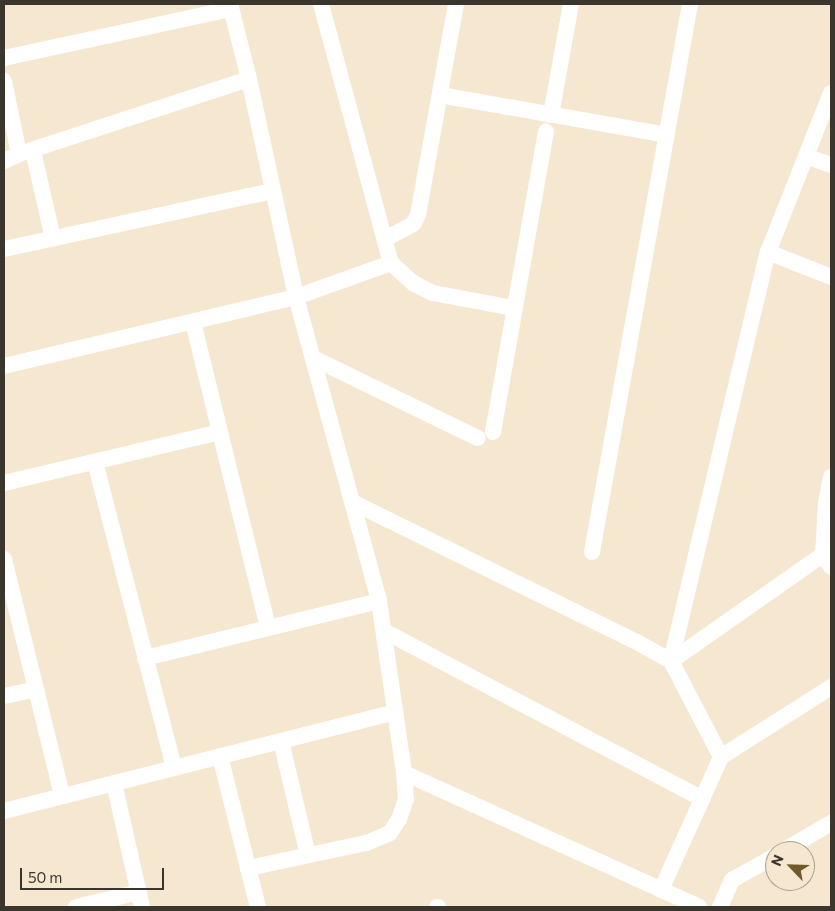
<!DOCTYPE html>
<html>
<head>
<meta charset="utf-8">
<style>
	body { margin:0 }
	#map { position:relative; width:835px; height:911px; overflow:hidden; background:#f6e7d1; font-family:Commissioner,sans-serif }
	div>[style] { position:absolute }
	.minor>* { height:16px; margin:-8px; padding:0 8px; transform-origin:8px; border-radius:8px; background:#fff }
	span { translate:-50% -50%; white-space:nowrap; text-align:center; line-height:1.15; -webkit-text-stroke:5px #f6e7d1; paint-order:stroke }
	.frame { position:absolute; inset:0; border:5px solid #3b362d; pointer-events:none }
	.north { position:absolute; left:765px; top:841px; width:50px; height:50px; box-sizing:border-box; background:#f6e7d1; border:1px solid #aba08f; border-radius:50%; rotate:294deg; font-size:14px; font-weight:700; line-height:20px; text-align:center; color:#3b362d }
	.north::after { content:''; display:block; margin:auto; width:18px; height:22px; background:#6f5a29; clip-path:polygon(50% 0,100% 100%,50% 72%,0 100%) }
	.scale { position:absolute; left:20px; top:868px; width:144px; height:22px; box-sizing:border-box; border:2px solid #3b362d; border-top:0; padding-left:6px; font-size:15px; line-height:18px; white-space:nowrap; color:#3b362d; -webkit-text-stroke:4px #f6e7d1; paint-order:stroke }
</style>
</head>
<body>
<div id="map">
	<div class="minor">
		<i style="left:230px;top:4px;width:77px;rotate:75.8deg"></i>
		<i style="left:249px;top:79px;width:223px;rotate:77.8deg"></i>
		<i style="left:296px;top:297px;width:315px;rotate:74.7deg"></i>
		<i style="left:379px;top:601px;width:174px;rotate:81.7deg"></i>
		<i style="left:404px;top:773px;width:26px;rotate:86deg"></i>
		<i style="left:406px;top:799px;width:21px;rotate:109deg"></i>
		<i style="left:399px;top:819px;width:17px;rotate:123deg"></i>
		<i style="left:390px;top:833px;width:26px;rotate:157deg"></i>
		<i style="left:366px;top:843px;width:121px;rotate:168deg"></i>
		<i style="left:321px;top:4px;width:268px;rotate:74.9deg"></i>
		<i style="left:391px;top:263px;width:30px;rotate:42deg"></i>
		<i style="left:413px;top:283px;width:22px;rotate:27deg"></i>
		<i style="left:433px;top:293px;width:81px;rotate:10.6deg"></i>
		<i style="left:4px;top:58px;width:232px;rotate:-12.2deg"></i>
		<i style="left:4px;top:81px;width:75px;rotate:78.4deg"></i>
		<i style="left:19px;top:154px;width:17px;rotate:155deg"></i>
		<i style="left:440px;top:95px;width:230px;rotate:10deg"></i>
		<i style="left:551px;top:115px;width:113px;rotate:-79.8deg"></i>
		<i style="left:33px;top:151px;width:89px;rotate:77.1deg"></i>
		<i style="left:19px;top:154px;width:242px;rotate:-18.1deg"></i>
		<i style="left:806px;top:156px;width:27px;rotate:20deg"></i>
		<i style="left:385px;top:239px;width:32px;rotate:-28deg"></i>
		<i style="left:413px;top:224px;width:10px;rotate:-61deg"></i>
		<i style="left:418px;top:215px;width:214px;rotate:-79.8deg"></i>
		<i style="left:4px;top:249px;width:274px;rotate:-12.2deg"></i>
		<i style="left:768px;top:252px;width:68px;rotate:21.6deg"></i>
		<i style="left:193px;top:322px;width:315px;rotate:76.2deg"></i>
		<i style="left:313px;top:358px;width:183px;rotate:25.9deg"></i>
		<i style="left:4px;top:366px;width:300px;rotate:-13.3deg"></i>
		<i style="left:296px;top:297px;width:101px;rotate:-19.7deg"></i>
		<i style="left:493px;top:432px;width:305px;rotate:-80deg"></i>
		<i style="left:95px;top:462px;width:316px;rotate:75.5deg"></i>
		<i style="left:831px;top:477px;width:26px;rotate:101deg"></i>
		<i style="left:826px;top:503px;width:52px;rotate:93.3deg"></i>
		<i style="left:823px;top:555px;width:14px;rotate:56deg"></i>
		<i style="left:4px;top:483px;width:222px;rotate:-13.3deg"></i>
		<i style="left:352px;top:502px;width:318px;rotate:26.2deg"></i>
		<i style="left:637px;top:642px;width:39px;rotate:29deg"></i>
		<i style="left:671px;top:661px;width:108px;rotate:62.5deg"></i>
		<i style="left:592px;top:552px;width:557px;rotate:-79.86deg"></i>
		<i style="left:4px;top:559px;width:244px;rotate:76.2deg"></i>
		<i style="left:384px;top:631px;width:360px;rotate:27.8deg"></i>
		<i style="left:145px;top:658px;width:241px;rotate:-13.7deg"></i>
		<i style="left:671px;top:661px;width:420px;rotate:-76.7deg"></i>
		<i style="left:768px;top:252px;width:171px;rotate:-68.4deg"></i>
		<i style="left:671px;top:661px;width:195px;rotate:-35deg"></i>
		<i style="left:4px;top:696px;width:33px;rotate:-12deg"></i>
		<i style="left:281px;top:741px;width:117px;rotate:76.7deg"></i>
		<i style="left:220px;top:756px;width:156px;rotate:75.9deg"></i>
		<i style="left:404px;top:773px;width:324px;rotate:24.4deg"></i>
		<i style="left:114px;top:783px;width:127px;rotate:77.3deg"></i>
		<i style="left:4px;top:811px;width:403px;rotate:-14.2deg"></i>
		<i style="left:783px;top:851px;width:56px;rotate:-30.3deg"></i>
		<i style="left:661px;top:890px;width:146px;rotate:-65.7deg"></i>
		<i style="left:721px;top:757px;width:130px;rotate:-32.5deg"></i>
		<i style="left:76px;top:907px;width:65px;rotate:-13.4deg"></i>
		<i style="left:437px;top:907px;width:1px"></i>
		<i style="left:720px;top:907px;width:30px;rotate:-66deg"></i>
		<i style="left:732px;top:880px;width:49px;rotate:-29.2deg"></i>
	</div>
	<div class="frame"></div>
	<div class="north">N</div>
	<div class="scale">50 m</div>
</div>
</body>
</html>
